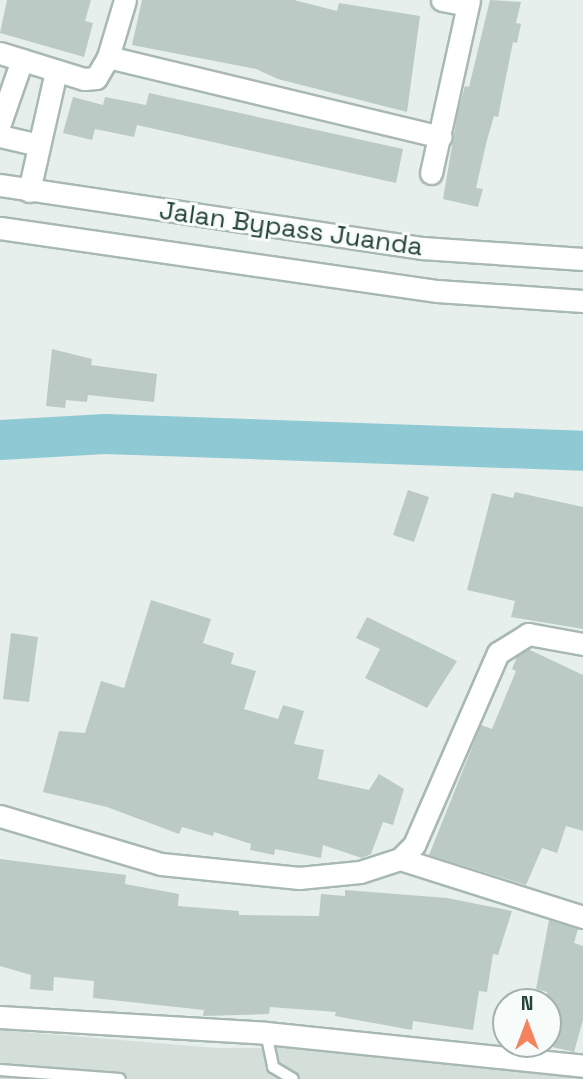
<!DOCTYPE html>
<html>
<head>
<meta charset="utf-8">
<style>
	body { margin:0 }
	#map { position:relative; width:583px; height:1079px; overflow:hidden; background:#e6efeb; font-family:"Space Grotesk",sans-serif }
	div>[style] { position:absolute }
	.built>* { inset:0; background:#d4dfda }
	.river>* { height:40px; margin:-20px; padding:0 20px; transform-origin:20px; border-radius:20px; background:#8ec9d4 }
	.building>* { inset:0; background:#bbcac4 }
	.roads { filter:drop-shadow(2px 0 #a8b8b2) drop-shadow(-2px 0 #a8b8b2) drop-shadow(0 2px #a8b8b2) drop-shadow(0 -2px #a8b8b2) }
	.lane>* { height:10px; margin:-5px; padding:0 5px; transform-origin:5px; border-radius:5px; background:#fff }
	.street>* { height:21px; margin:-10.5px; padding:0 10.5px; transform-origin:10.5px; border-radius:10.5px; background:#fff }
	.secondary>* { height:21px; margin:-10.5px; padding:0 10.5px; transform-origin:10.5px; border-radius:10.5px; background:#fff }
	span { translate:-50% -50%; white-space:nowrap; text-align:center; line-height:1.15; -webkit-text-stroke:6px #f7fbf9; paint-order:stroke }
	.street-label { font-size:26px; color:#24423a }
	.north { position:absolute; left:492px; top:988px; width:70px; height:70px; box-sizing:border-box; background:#f7fbf9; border:2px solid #a3b1ad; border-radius:50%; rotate:0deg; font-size:19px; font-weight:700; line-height:28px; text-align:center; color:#24423a }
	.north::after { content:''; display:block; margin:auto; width:24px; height:32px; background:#f4845f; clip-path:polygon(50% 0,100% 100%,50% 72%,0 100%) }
</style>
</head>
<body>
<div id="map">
	<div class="built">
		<i style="clip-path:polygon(0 1030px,217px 1048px,329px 1048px,583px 1079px,0 1079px)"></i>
	</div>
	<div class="river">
		<i style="left:0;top:440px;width:105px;rotate:-3.3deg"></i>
		<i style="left:105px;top:434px;width:478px;rotate:2deg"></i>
	</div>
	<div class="building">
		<i style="clip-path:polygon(7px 0,91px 0,85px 21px,93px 23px,84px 57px,0 33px)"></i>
		<i style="clip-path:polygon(142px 0,294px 0,337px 11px,339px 3px,420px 16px,407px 112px,278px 79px,256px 69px,132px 45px)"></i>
		<i style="clip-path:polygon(490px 0,521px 2px,516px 23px,521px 24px,517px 43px,513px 42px,498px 117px,494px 116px,487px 140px,476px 188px,483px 189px,478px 207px,443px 199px,458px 111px,465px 86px,469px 87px)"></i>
		<i style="clip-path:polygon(149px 93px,403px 149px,396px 183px,137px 125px,134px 137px,95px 129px,92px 140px,63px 133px,73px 97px,103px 105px,105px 97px,146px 105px)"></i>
		<i style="clip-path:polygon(52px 349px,92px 359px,91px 365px,157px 374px,154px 402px,88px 395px,87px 402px,66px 400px,65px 408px,46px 406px)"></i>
		<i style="clip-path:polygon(408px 490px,429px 497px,414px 542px,393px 535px)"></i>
		<i style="clip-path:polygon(515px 492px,583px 507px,583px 629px,511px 617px,515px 601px,467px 590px,492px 493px,513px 498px)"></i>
		<i style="clip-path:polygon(151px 600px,211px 619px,203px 643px,234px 653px,231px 664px,256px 671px,244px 709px,278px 719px,283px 705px,304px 711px,294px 744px,324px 750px,318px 779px,369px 790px,379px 774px,404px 789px,393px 825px,383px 822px,371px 854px,362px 858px,323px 845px,321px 858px,275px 849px,274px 855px,250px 850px,251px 844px,214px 832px,213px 836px,182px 827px,179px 834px,107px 807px,43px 792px,59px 731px,85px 733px,101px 681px,124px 688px)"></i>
		<i style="clip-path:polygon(367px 617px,457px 661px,427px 708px,365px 678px,380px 649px,356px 638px)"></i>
		<i style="clip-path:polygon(11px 633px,38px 637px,29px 702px,3px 699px)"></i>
		<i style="clip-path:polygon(528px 649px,583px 675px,583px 831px,566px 826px,557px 853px,542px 848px,526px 885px,429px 855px,481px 725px,492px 729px,516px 671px,512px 669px,517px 657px)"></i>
		<i style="clip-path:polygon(0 859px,126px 875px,125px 884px,179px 894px,178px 906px,239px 911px,239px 915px,319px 916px,321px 894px,345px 896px,345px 890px,447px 898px,512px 911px,498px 955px,493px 954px,487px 992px,479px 991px,473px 1030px,413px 1021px,412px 1030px,335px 1016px,336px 1012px,270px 1007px,269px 1014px,203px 1016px,204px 1010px,93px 998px,94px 981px,54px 977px,53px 991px,30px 989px,31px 975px,0 966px)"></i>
		<i style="clip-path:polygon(549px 920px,578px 929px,574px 943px,583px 946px,583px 1020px,574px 1052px,548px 1046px,547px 992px,536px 989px)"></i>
	</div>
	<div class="roads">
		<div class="lane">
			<i style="left:266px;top:1033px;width:35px;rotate:78deg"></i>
			<i style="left:273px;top:1067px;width:23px;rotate:31deg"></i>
			<i style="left:0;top:1070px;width:120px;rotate:4.3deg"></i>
		</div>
		<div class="street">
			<i style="left:442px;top:0;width:26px;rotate:11deg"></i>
			<i style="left:0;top:53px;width:88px;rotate:17.2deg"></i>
			<i style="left:84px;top:79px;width:12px;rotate:-5deg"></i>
			<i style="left:96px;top:78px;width:24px;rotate:-60deg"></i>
			<i style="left:108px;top:57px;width:59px;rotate:-73.4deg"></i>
			<i style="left:108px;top:57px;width:342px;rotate:13.5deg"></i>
			<i style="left:0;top:123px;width:67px;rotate:-70.8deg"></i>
			<i style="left:0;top:136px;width:40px;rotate:13deg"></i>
			<i style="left:431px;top:173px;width:177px;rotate:-77.6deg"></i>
			<i style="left:29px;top:191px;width:123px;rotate:-77.3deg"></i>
			<i style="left:0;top:816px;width:168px;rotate:16.6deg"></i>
			<i style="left:161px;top:864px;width:139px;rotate:5.8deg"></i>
			<i style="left:299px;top:878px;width:61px;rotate:-5.6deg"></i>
			<i style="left:360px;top:872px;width:42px;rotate:-18deg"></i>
			<i style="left:400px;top:859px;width:20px;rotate:-45deg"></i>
			<i style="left:414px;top:845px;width:210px;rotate:-66.4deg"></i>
			<i style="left:498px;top:653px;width:36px;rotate:-32deg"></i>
			<i style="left:528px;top:634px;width:56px;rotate:10.3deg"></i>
			<i style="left:400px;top:859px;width:192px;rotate:17.6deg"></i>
			<i style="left:0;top:1017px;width:266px;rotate:3.4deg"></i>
			<i style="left:266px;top:1033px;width:319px;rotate:5.9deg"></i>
		</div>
		<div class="secondary">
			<i style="left:0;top:185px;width:427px;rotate:8.5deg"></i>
			<i style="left:422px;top:248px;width:161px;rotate:3.9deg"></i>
			<i style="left:0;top:228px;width:442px;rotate:8.2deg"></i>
			<i style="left:437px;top:291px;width:146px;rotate:3.9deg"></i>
		</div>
	</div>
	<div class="street-label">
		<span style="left:291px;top:229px;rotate:8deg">Jalan Bypass Juanda</span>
	</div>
	<div class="north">N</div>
</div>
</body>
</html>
